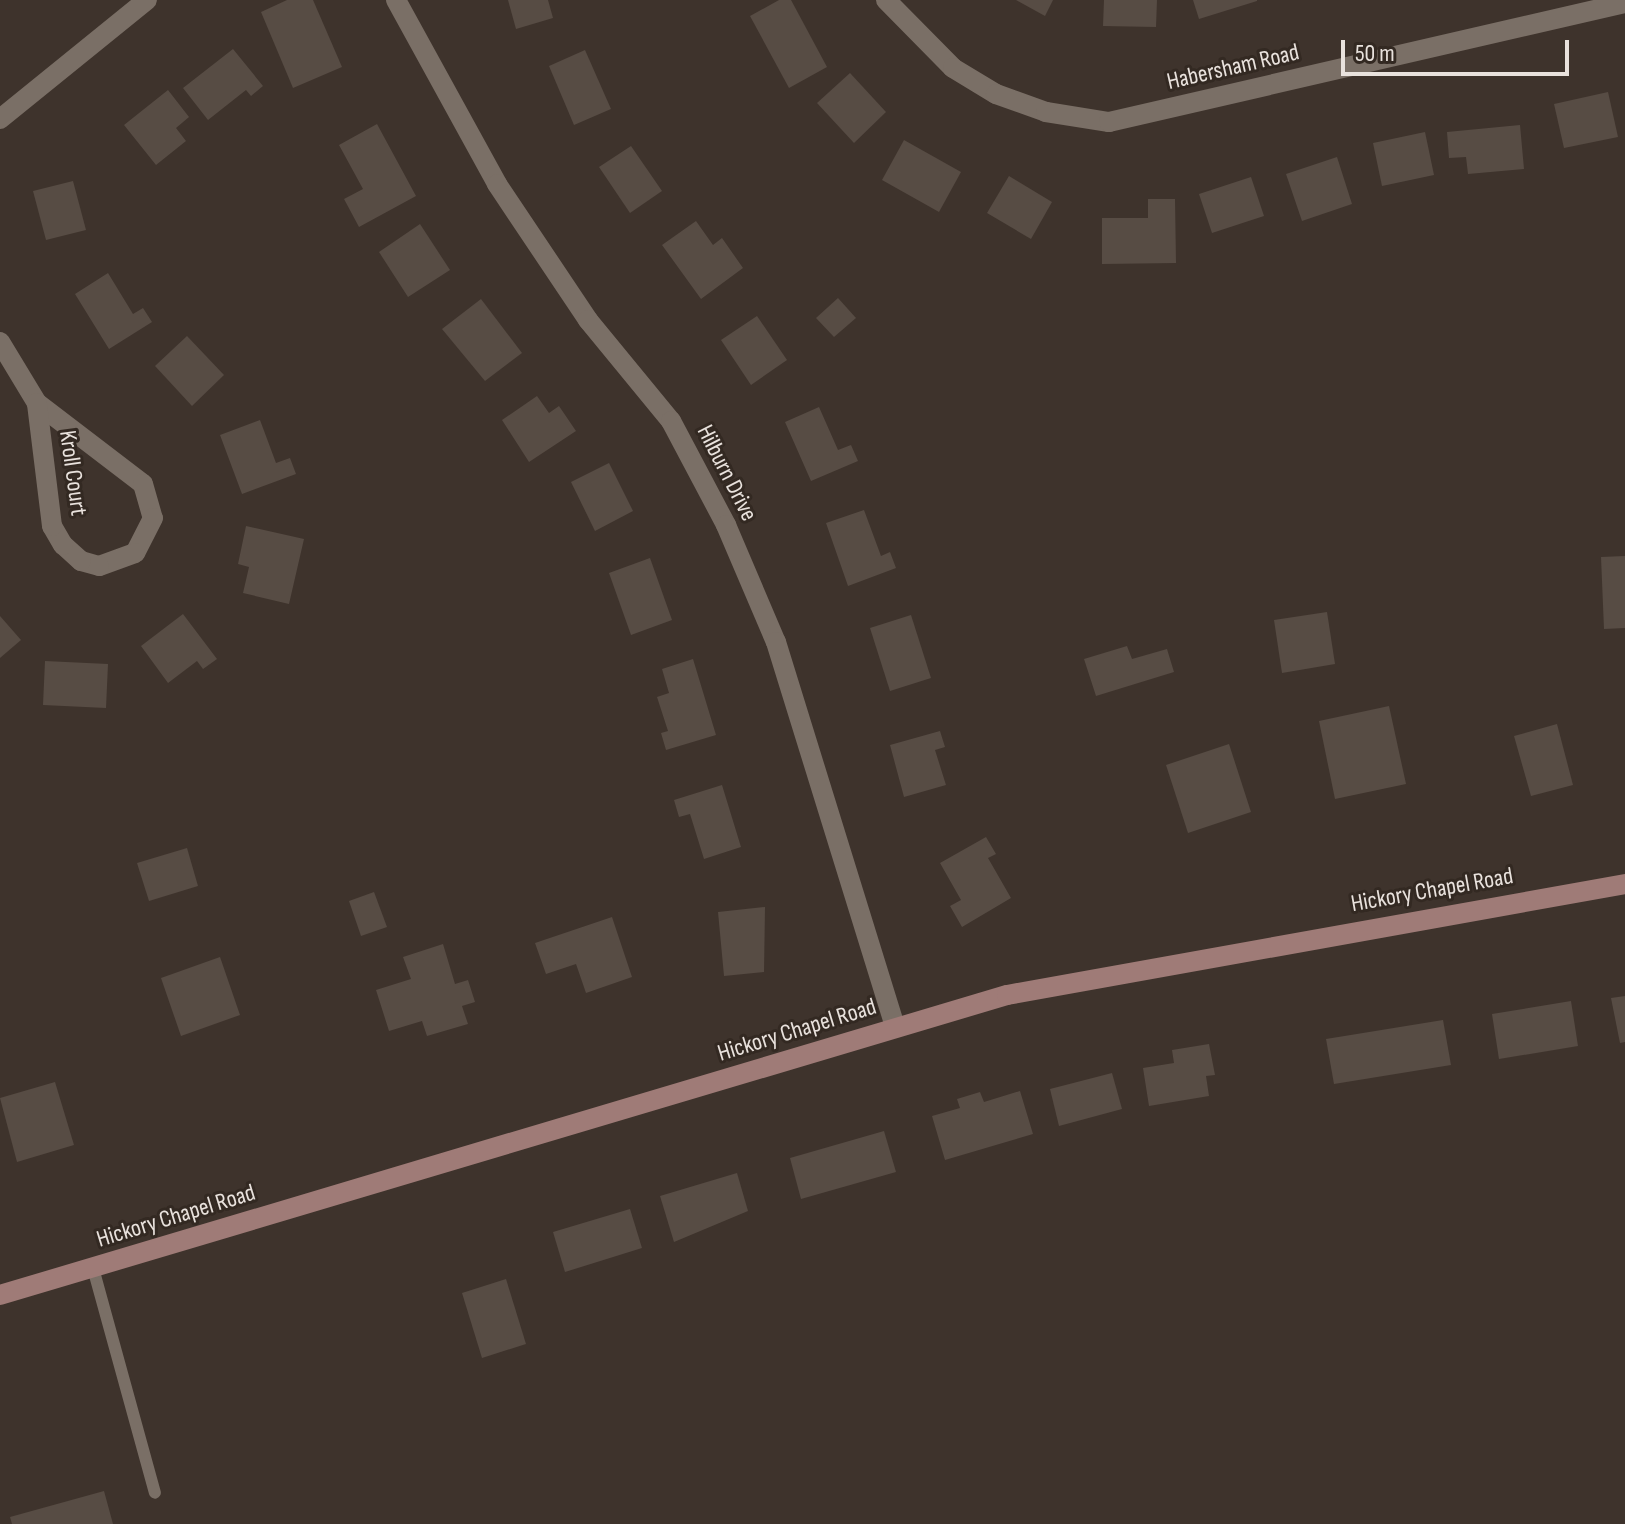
<!DOCTYPE html>
<html>
<head>
<meta charset="utf-8">
<style>
	body { margin:0 }
	#map { position:relative; width:1625px; height:1524px; overflow:hidden; background:#3e332c; font-family:"Sofia Sans Condensed",sans-serif }
	div>[style] { position:absolute }
	.building>* { inset:0; background:#574c44 }
	.lane>* { height:12px; margin:-6px; padding:0 6px; transform-origin:6px; border-radius:6px; background:#7a6f66 }
	.street>* { height:20px; margin:-10px; padding:0 10px; transform-origin:10px; border-radius:10px; background:#7a6f66 }
	.secondary>* { height:20px; margin:-10px; padding:0 10px; transform-origin:10px; border-radius:10px; background:#9f7b77 }
	span { translate:-50% -50%; white-space:nowrap; text-align:center; line-height:1.15; -webkit-text-stroke:6px #332922; paint-order:stroke }
	.street-label { font-size:24px; color:#e9e2dd }
	.scale { position:absolute; left:1341px; top:40px; width:228px; height:36px; box-sizing:border-box; border:4px solid #e9e2dd; border-top:0; padding-left:10px; font-size:24px; line-height:28px; white-space:nowrap; color:#e9e2dd; -webkit-text-stroke:6px #332922; paint-order:stroke }
</style>
</head>
<body>
<div id="map">
	<div class="building">
		<i style="clip-path:polygon(287px 0,313px 0,342px 67px,293px 88px,261px 12px)"></i>
		<i style="clip-path:polygon(508px 0,548px 0,553px 18px,516px 29px)"></i>
		<i style="clip-path:polygon(779px 0,791px 0,827px 67px,789px 88px,750px 16px)"></i>
		<i style="clip-path:polygon(1016px 0,1053px 0,1045px 16px)"></i>
		<i style="clip-path:polygon(1104px 0,1157px 0,1156px 27px,1103px 26px)"></i>
		<i style="clip-path:polygon(1193px 0,1257px 0,1257px 1px,1199px 19px)"></i>
		<i style="clip-path:polygon(233px 49px,263px 86px,251px 96px,246px 90px,208px 120px,183px 88px)"></i>
		<i style="clip-path:polygon(585px 50px,611px 109px,574px 125px,549px 66px)"></i>
		<i style="clip-path:polygon(850px 73px,886px 112px,854px 143px,817px 103px)"></i>
		<i style="clip-path:polygon(168px 90px,189px 117px,176px 128px,186px 141px,156px 165px,124px 125px)"></i>
		<i style="clip-path:polygon(1608px 92px,1618px 137px,1564px 148px,1554px 104px)"></i>
		<i style="clip-path:polygon(377px 124px,416px 196px,359px 227px,344px 199px,363px 189px,339px 145px)"></i>
		<i style="clip-path:polygon(1520px 125px,1524px 169px,1468px 174px,1466px 157px,1449px 158px,1447px 132px)"></i>
		<i style="clip-path:polygon(1425px 132px,1434px 175px,1382px 186px,1373px 143px)"></i>
		<i style="clip-path:polygon(904px 140px,961px 172px,939px 212px,882px 180px)"></i>
		<i style="clip-path:polygon(631px 146px,662px 191px,630px 213px,599px 167px)"></i>
		<i style="clip-path:polygon(1337px 157px,1352px 204px,1302px 221px,1286px 174px)"></i>
		<i style="clip-path:polygon(1009px 176px,1052px 202px,1031px 239px,987px 213px)"></i>
		<i style="clip-path:polygon(1251px 177px,1264px 216px,1212px 233px,1199px 194px)"></i>
		<i style="clip-path:polygon(73px 181px,86px 230px,46px 240px,33px 191px)"></i>
		<i style="clip-path:polygon(1148px 199px,1175px 199px,1176px 263px,1102px 264px,1102px 218px,1148px 218px)"></i>
		<i style="clip-path:polygon(696px 221px,713px 245px,722px 238px,743px 268px,701px 299px,662px 245px)"></i>
		<i style="clip-path:polygon(420px 224px,450px 270px,408px 297px,379px 252px)"></i>
		<i style="clip-path:polygon(108px 273px,133px 314px,143px 308px,152px 322px,109px 349px,75px 294px)"></i>
		<i style="clip-path:polygon(838px 298px,856px 318px,834px 337px,816px 318px)"></i>
		<i style="clip-path:polygon(481px 299px,522px 353px,485px 381px,442px 329px)"></i>
		<i style="clip-path:polygon(757px 316px,787px 360px,751px 385px,721px 340px)"></i>
		<i style="clip-path:polygon(187px 336px,224px 375px,192px 406px,155px 366px)"></i>
		<i style="clip-path:polygon(537px 396px,549px 413px,559px 406px,576px 431px,529px 462px,502px 420px)"></i>
		<i style="clip-path:polygon(819px 407px,838px 450px,851px 445px,858px 461px,811px 481px,785px 422px)"></i>
		<i style="clip-path:polygon(260px 420px,276px 463px,290px 458px,296px 474px,242px 494px,220px 435px)"></i>
		<i style="clip-path:polygon(609px 463px,633px 511px,595px 531px,571px 482px)"></i>
		<i style="clip-path:polygon(864px 510px,881px 556px,890px 552px,896px 568px,848px 586px,826px 523px)"></i>
		<i style="clip-path:polygon(246px 526px,304px 539px,289px 604px,243px 593px,249px 567px,238px 564px)"></i>
		<i style="clip-path:polygon(1625px 556px,1625px 628px,1604px 629px,1601px 557px)"></i>
		<i style="clip-path:polygon(650px 558px,672px 620px,631px 635px,609px 573px)"></i>
		<i style="clip-path:polygon(1327px 612px,1335px 664px,1282px 673px,1274px 620px)"></i>
		<i style="clip-path:polygon(183px 614px,217px 659px,203px 669px,197px 661px,168px 683px,141px 646px)"></i>
		<i style="clip-path:polygon(911px 615px,931px 678px,890px 691px,870px 628px)"></i>
		<i style="clip-path:polygon(0 616px,21px 640px,0 658px)"></i>
		<i style="clip-path:polygon(1127px 646px,1132px 659px,1167px 649px,1174px 672px,1096px 696px,1084px 659px)"></i>
		<i style="clip-path:polygon(693px 659px,716px 735px,666px 750px,661px 733px,668px 731px,657px 697px,669px 693px,662px 669px)"></i>
		<i style="clip-path:polygon(45px 661px,108px 664px,106px 708px,43px 705px)"></i>
		<i style="clip-path:polygon(1389px 706px,1406px 784px,1335px 799px,1319px 721px)"></i>
		<i style="clip-path:polygon(1557px 724px,1573px 785px,1531px 796px,1514px 736px)"></i>
		<i style="clip-path:polygon(940px 731px,945px 747px,935px 750px,946px 785px,904px 797px,890px 745px)"></i>
		<i style="clip-path:polygon(1229px 744px,1251px 812px,1188px 833px,1166px 765px)"></i>
		<i style="clip-path:polygon(722px 785px,741px 847px,704px 859px,690px 814px,679px 817px,674px 800px)"></i>
		<i style="clip-path:polygon(986px 837px,996px 854px,988px 858px,1011px 898px,962px 927px,950px 906px,961px 900px,940px 863px)"></i>
		<i style="clip-path:polygon(187px 848px,198px 886px,149px 901px,137px 863px)"></i>
		<i style="clip-path:polygon(374px 892px,387px 927px,361px 936px,349px 901px)"></i>
		<i style="clip-path:polygon(765px 907px,764px 972px,724px 976px,718px 912px)"></i>
		<i style="clip-path:polygon(612px 917px,632px 977px,586px 993px,576px 964px,546px 974px,535px 943px)"></i>
		<i style="clip-path:polygon(443px 944px,455px 984px,468px 980px,475px 1002px,462px 1006px,468px 1024px,427px 1036px,422px 1021px,389px 1031px,376px 990px,411px 979px,403px 957px)"></i>
		<i style="clip-path:polygon(220px 957px,240px 1015px,181px 1036px,161px 978px)"></i>
		<i style="clip-path:polygon(1625px 996px,1625px 1042px,1620px 1043px,1611px 998px)"></i>
		<i style="clip-path:polygon(1571px 1001px,1578px 1046px,1499px 1059px,1492px 1014px)"></i>
		<i style="clip-path:polygon(1443px 1020px,1451px 1065px,1334px 1084px,1326px 1039px)"></i>
		<i style="clip-path:polygon(1209px 1044px,1215px 1075px,1206px 1076px,1209px 1096px,1149px 1106px,1143px 1068px,1174px 1063px,1172px 1050px)"></i>
		<i style="clip-path:polygon(1112px 1073px,1122px 1109px,1059px 1126px,1050px 1089px)"></i>
		<i style="clip-path:polygon(55px 1082px,74px 1145px,17px 1162px,0 1098px)"></i>
		<i style="clip-path:polygon(1020px 1091px,1033px 1134px,945px 1160px,932px 1116px,960px 1108px,957px 1099px,980px 1092px,984px 1102px)"></i>
		<i style="clip-path:polygon(884px 1131px,896px 1172px,801px 1199px,790px 1158px)"></i>
		<i style="clip-path:polygon(737px 1173px,748px 1211px,674px 1242px,660px 1196px)"></i>
		<i style="clip-path:polygon(630px 1209px,642px 1248px,565px 1272px,553px 1232px)"></i>
		<i style="clip-path:polygon(506px 1279px,526px 1344px,482px 1358px,462px 1293px)"></i>
		<i style="clip-path:polygon(104px 1491px,113px 1524px,12px 1524px,10px 1517px)"></i>
	</div>
	<div class="lane">
		<i style="left:93px;top:1268px;width:233px;rotate:74.6deg"></i>
	</div>
	<div class="street">
		<i style="left:396px;top:0;width:210px;rotate:61.2deg"></i>
		<i style="left:497px;top:184px;width:164px;rotate:56.2deg"></i>
		<i style="left:588px;top:320px;width:131px;rotate:50.6deg"></i>
		<i style="left:671px;top:421px;width:118px;rotate:62.1deg"></i>
		<i style="left:726px;top:525px;width:127px;rotate:66.9deg"></i>
		<i style="left:776px;top:642px;width:403px;rotate:72.8deg"></i>
		<i style="left:886px;top:0;width:95px;rotate:45.4deg"></i>
		<i style="left:953px;top:68px;width:50px;rotate:31.2deg"></i>
		<i style="left:996px;top:94px;width:53px;rotate:19.8deg"></i>
		<i style="left:1046px;top:112px;width:64px;rotate:9deg"></i>
		<i style="left:1109px;top:122px;width:530px;rotate:-12.99deg"></i>
		<i style="left:0;top:119px;width:189px;rotate:-39deg"></i>
		<i style="left:0;top:342px;width:71px;rotate:58.8deg"></i>
		<i style="left:37px;top:403px;width:133px;rotate:37.4deg"></i>
		<i style="left:143px;top:484px;width:35px;rotate:74deg"></i>
		<i style="left:153px;top:518px;width:39px;rotate:117deg"></i>
		<i style="left:135px;top:553px;width:38px;rotate:160deg"></i>
		<i style="left:99px;top:566px;width:19px;rotate:-164deg"></i>
		<i style="left:81px;top:561px;width:24px;rotate:-138deg"></i>
		<i style="left:63px;top:545px;width:22px;rotate:-120deg"></i>
		<i style="left:52px;top:526px;width:124px;rotate:-97deg"></i>
	</div>
	<div class="secondary">
		<i style="left:0;top:1295px;width:1051px;rotate:-16.59deg"></i>
		<i style="left:1007px;top:995px;width:628px;rotate:-10.18deg"></i>
	</div>
	<div class="street-label">
		<span style="left:1233px;top:67px;rotate:-13deg">Habersham Road</span>
		<span style="left:73px;top:473px;rotate:82deg">Kroll Court</span>
		<span style="left:727px;top:473px;rotate:63deg">Hilburn Drive</span>
		<span style="left:1432px;top:890px;rotate:-10deg">Hickory Chapel Road</span>
		<span style="left:797px;top:1030px;rotate:-17deg">Hickory Chapel Road</span>
		<span style="left:176px;top:1216px;rotate:-17deg">Hickory Chapel Road</span>
	</div>
	<div class="scale">50 m</div>
</div>
</body>
</html>
